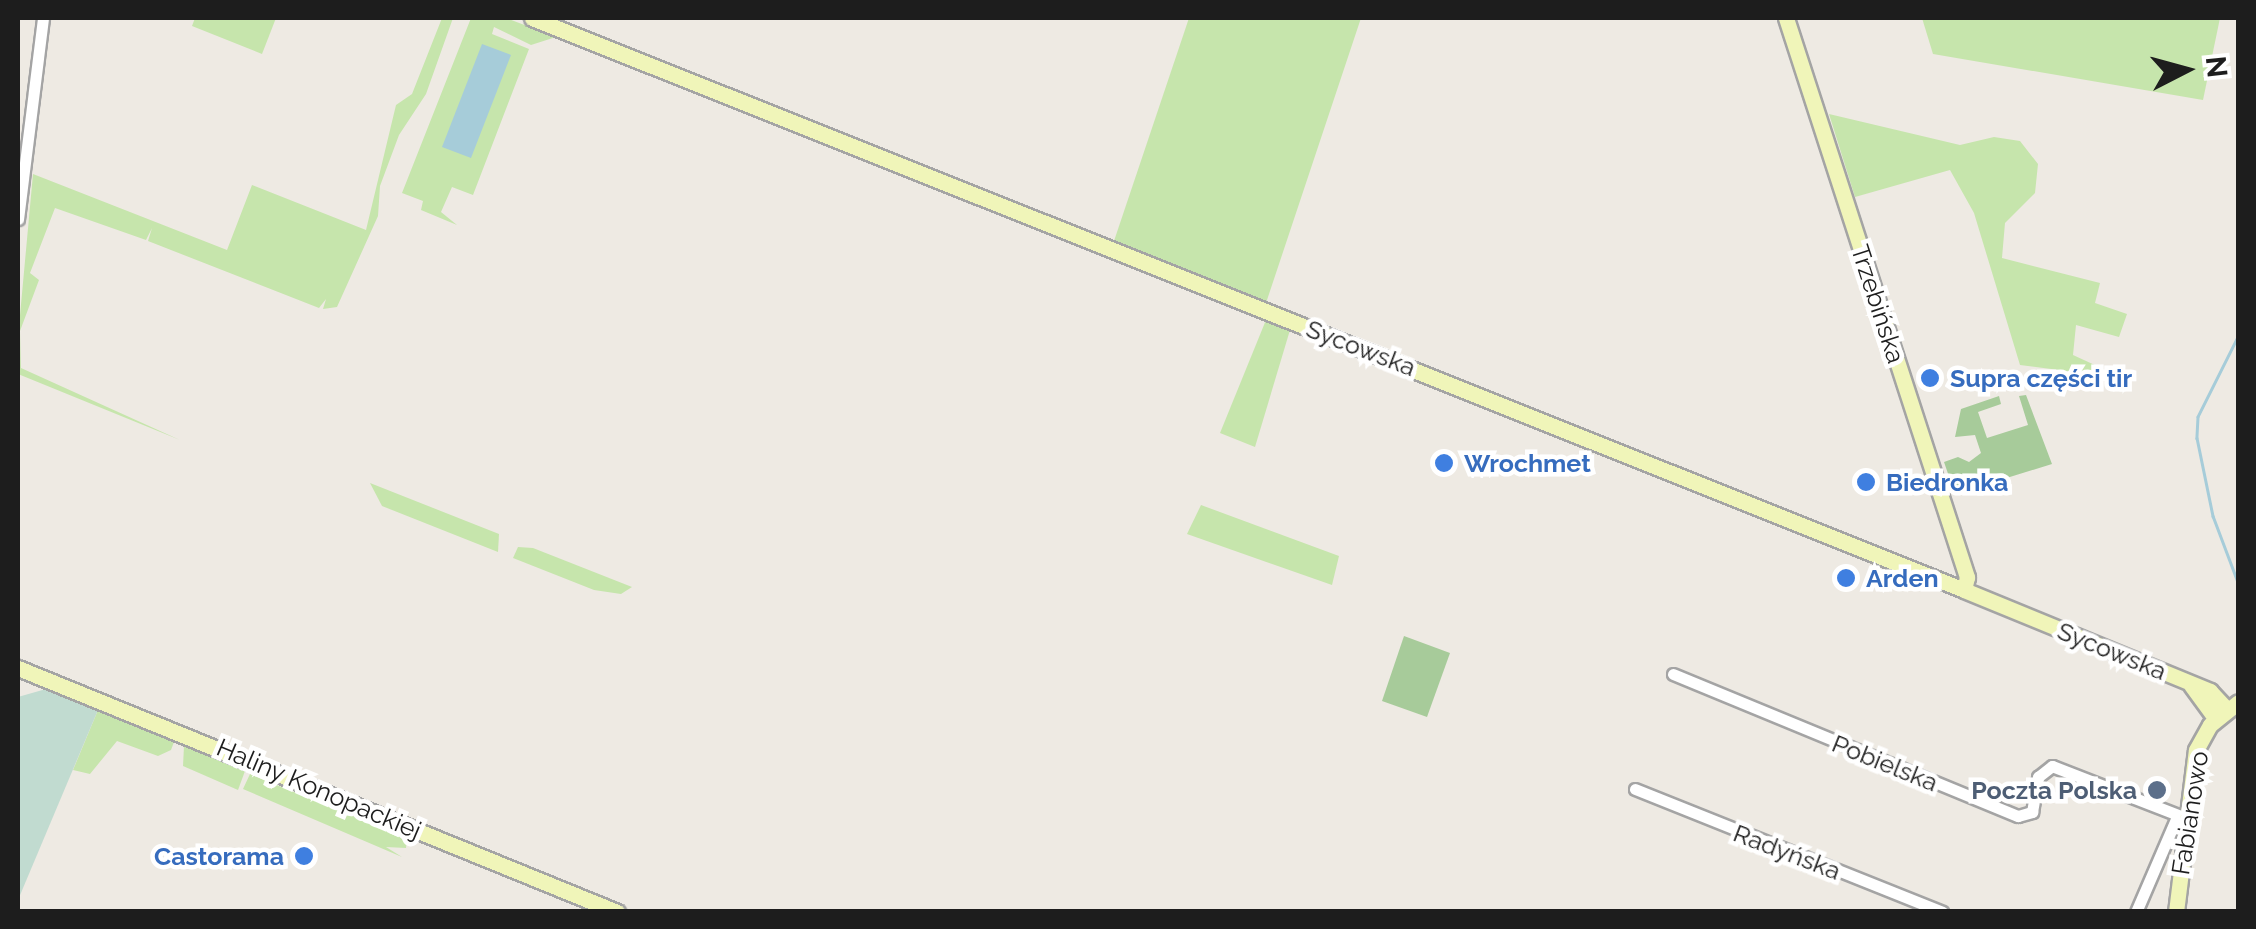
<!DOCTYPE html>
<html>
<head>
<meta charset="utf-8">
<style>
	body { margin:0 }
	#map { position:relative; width:2256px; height:929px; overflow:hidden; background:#eeeae3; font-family:Raleway,sans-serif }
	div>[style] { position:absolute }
	.grass>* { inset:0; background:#c6e5ac }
	.forest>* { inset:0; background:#a7cb9a }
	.wetland>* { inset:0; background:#c1dbd0 }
	.water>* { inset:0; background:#a6ccd9 }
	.stream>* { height:2.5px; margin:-1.25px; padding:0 1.25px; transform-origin:1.25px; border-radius:1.25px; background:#a6ccd9 }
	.roads { filter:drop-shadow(2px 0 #a4a4a4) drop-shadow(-2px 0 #a4a4a4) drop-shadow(0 2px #a4a4a4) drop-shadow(0 -2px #a4a4a4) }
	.street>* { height:11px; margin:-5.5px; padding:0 5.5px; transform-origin:5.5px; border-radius:5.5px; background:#fff }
	.secondary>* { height:15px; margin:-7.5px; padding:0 7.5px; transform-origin:7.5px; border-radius:7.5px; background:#f0f5b9 }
	.dots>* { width:28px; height:28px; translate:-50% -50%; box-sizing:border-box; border:5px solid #fff; border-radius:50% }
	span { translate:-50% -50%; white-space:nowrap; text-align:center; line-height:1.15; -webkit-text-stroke:9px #fff; paint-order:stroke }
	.street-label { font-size:25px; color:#1d1d1d }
	.shop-label { font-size:25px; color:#366cbe; font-weight:700 }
	.left { translate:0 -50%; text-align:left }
	.right { translate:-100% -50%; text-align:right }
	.service-label { font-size:25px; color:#4e5e75; font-weight:700 }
	.frame { position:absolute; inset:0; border:20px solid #1d1d1d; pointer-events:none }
	.north { position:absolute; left:2136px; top:20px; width:100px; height:100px; -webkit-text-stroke:8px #fff; paint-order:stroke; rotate:84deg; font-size:28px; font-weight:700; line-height:40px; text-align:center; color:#1d1d1d }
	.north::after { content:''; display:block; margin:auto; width:35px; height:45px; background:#1d1d1d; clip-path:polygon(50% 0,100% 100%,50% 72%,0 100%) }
</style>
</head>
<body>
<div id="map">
	<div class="grass">
		<i style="clip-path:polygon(195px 18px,276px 18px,262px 54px,192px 26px)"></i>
		<i style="clip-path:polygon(442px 18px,453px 18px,426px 94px,399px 135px,380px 186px,378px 216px,337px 307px,323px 309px,326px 299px,319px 308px,148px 241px,152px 228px,146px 240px,55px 208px,30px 273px,39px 280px,20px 331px,21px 368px,180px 440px,18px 374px,18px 337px,33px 174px,227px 250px,252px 185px,366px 230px,396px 105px,412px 94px)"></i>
		<i style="clip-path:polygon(471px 18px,506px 18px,556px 37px,531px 45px,494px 27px,492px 34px,529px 49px,473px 195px,452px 187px,441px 212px,457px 225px,421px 210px,423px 201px,402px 193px)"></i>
		<i style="clip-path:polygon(1189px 18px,1361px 18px,1266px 303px,1114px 241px)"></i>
		<i style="clip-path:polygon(1922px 18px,2220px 18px,2203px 100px,1933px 54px)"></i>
		<i style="clip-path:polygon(1829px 114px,1960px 145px,1994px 137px,2020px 141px,2038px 164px,2035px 193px,2005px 223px,2002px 258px,2100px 283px,2095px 303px,2127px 314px,2119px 337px,2076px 325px,2073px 355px,2097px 366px,2097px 375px,2020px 365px,1974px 213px,1950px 170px,1855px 197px)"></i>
		<i style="clip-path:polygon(1266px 320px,1290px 330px,1255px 447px,1220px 433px)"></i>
		<i style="clip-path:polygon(370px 483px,499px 534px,498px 552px,382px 506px)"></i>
		<i style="clip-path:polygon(1201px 505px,1339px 556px,1332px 585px,1187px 534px)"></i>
		<i style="clip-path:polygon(518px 547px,533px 548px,632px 587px,621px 594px,594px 590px,513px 558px)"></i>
		<i style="clip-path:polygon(98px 710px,174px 742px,171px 750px,158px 756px,117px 741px,90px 774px,73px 770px)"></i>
		<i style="clip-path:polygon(184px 746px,245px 771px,238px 790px,183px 766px)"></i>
		<i style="clip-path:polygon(250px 774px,407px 838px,406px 848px,386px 847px,402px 857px,243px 789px)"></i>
	</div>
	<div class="forest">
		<i style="clip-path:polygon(2026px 395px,2052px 464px,1955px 494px,1944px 462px,1958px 457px,1969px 462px,1981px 453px,1975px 435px,1955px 437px,1961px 409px,1999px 396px,2001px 404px,1978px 412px,1987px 438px,2028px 425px,2019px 396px)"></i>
		<i style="clip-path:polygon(1404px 636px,1450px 653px,1427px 717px,1382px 701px)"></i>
	</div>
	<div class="wetland">
		<i style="clip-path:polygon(46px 689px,98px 710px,18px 900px,18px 697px)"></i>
	</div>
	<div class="water">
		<i style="clip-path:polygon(482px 44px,511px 55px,471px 158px,442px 147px)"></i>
	</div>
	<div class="stream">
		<i style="left:2238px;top:337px;width:89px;rotate:116.6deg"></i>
		<i style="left:2198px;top:417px;width:21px;rotate:93deg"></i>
		<i style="left:2197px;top:438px;width:80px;rotate:78.4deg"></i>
		<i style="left:2213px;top:516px;width:71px;rotate:69.3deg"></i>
	</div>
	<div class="roads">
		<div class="street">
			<i style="left:18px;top:219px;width:203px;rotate:-82.9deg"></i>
			<i style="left:1673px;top:674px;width:373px;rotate:22.4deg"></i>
			<i style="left:2018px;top:816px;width:15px;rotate:-16deg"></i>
			<i style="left:2032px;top:812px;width:36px;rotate:-80deg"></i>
			<i style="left:2038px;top:777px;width:18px;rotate:-38deg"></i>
			<i style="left:2052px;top:766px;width:144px;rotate:21.2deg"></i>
			<i style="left:1635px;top:789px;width:331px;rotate:21.8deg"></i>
			<i style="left:2136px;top:912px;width:103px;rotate:-66.7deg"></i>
		</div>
		<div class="secondary">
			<i style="left:532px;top:18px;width:1542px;rotate:21.77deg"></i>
			<i style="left:1964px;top:590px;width:266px;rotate:22.3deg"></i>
			<i style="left:2210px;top:691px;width:25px;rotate:47deg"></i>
			<i style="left:1786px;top:18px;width:588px;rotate:72.06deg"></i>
			<i style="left:1967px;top:577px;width:13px;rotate:103deg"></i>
			<i style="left:18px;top:668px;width:647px;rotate:22.16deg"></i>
			<i style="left:2191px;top:685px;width:41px;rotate:54deg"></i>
			<i style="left:2176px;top:912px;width:163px;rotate:-83deg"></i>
			<i style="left:2196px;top:750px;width:29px;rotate:-61deg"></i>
			<i style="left:2210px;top:725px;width:36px;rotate:-39deg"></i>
		</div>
	</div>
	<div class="dots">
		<i style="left:1930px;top:378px;background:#3f7fe0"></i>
		<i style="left:1444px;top:463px;background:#3f7fe0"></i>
		<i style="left:1866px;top:482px;background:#3f7fe0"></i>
		<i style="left:1846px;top:578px;background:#3f7fe0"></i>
		<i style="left:2157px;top:790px;background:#5c6f8a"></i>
		<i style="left:304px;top:856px;background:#3f7fe0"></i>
	</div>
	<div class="street-label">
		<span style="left:1878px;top:304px;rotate:72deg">Trzebińska</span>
		<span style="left:1361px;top:348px;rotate:21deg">Sycowska</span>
		<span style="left:2112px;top:651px;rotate:22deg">Sycowska</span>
		<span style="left:1885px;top:763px;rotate:22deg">Pobielska</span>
		<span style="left:319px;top:789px;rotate:23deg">Haliny Konopackiej</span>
		<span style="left:2190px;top:813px;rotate:-81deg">Fabianowo</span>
		<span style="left:1787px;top:852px;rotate:21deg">Radyńska</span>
	</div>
	<div class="shop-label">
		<span class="left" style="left:1950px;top:378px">Supra części tir</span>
		<span class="left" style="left:1464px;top:463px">Wrochmet</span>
		<span class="left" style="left:1886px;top:482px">Biedronka</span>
		<span class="left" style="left:1866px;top:578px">Arden</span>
		<span class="right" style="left:284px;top:856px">Castorama</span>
	</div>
	<div class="service-label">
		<span class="right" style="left:2137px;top:790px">Poczta Polska</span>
	</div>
	<div class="frame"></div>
	<div class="north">N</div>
</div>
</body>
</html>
